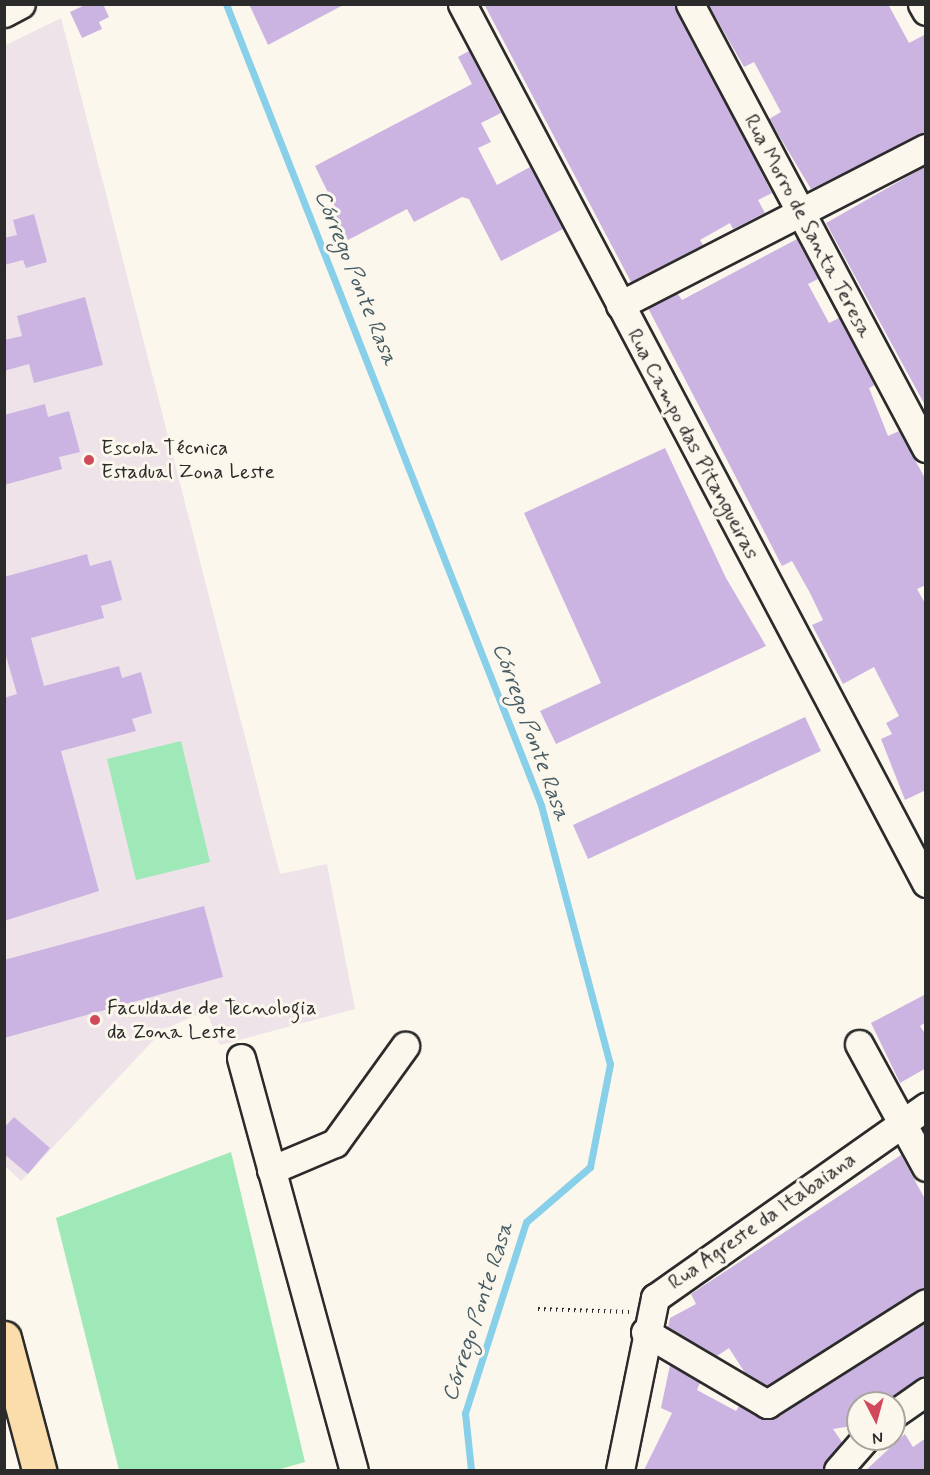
<!DOCTYPE html>
<html>
<head>
<meta charset="utf-8">
<style>
	body { margin:0 }
	#map { position:relative; width:930px; height:1475px; overflow:hidden; background:#fbf7ec; font-family:Mynerve,sans-serif }
	div>[style] { position:absolute }
	.built>* { inset:0; background:#ede3e9 }
	.green>* { inset:0; background:#9fe8b7 }
	.stream>* { height:7px; margin:-3.5px; padding:0 3.5px; transform-origin:3.5px; border-radius:3.5px; background:#88cfe9 }
	.building>* { inset:0; background:#ccb4e2 }
	.path>* { height:4px; margin-top:-2px; transform-origin:0; background:repeating-linear-gradient(90deg,#2b2b2b 0 1.5px,transparent 0 6px) }
	.roads { filter:drop-shadow(2px 0 #2b2b2b) drop-shadow(-2px 0 #2b2b2b) drop-shadow(0 2px #2b2b2b) drop-shadow(0 -2px #2b2b2b) }
	.minor>* { height:27px; margin:-13.5px; padding:0 13.5px; transform-origin:13.5px; border-radius:13.5px; background:#fbf7ec }
	.major>* { height:33px; margin:-16.5px; padding:0 16.5px; transform-origin:16.5px; border-radius:16.5px; background:#fbddab }
	.dots>* { width:16px; height:16px; translate:-50% -50%; box-sizing:border-box; border:3px solid #fbf7ec; border-radius:50% }
	span { translate:-50% -50%; white-space:nowrap; text-align:center; line-height:1.15; -webkit-text-stroke:6px #fbf7ec; paint-order:stroke }
	.street-label { font-size:21px; color:#2b2b2b }
	.poi-label { font-size:21px; color:#2b2b2b }
	.left { translate:0 -50%; text-align:left }
	.water-label { font-size:22px; color:#475c64; font-style:italic }
	.frame { position:absolute; inset:0; border:6px solid #2b2b2b; pointer-events:none }
	.north { position:absolute; left:846px; top:1391px; width:60px; height:60px; box-sizing:border-box; background:#fbf7ec; border:2px solid #a8a59f; border-radius:50%; rotate:174deg; font-size:16px; font-weight:700; line-height:24px; text-align:center; color:#2b2b2b }
	.north::after { content:''; display:block; margin:auto; width:21px; height:27px; background:#d1495b; clip-path:polygon(50% 0,100% 100%,50% 72%,0 100%) }
</style>
</head>
<body>
<div id="map">
	<div class="built">
		<i style="clip-path:polygon(61px 18px,280px 874px,327px 864px,355px 1009px,220px 1045px,208px 1015px,198px 1014px,163px 1030px,21px 1181px,4px 1165px,4px 46px)"></i>
	</div>
	<div class="green">
		<i style="clip-path:polygon(181px 741px,210px 862px,136px 880px,107px 759px)"></i>
		<i style="clip-path:polygon(231px 1152px,305px 1462px,277px 1470px,119px 1470px,56px 1218px)"></i>
	</div>
	<div class="stream">
		<i style="left:226px;top:4px;width:861px;rotate:68.53deg"></i>
		<i style="left:541px;top:805px;width:268px;rotate:75.1deg"></i>
		<i style="left:610px;top:1064px;width:105px;rotate:101deg"></i>
		<i style="left:590px;top:1167px;width:84px;rotate:139.3deg"></i>
		<i style="left:526px;top:1222px;width:201px;rotate:107.7deg"></i>
		<i style="left:465px;top:1413px;width:57px;rotate:84deg"></i>
	</div>
	<div class="building">
		<i style="clip-path:polygon(87px 4px,103px 4px,109px 17px,99px 22px,102px 29px,82px 38px,70px 12px)"></i>
		<i style="clip-path:polygon(249px 4px,345px 4px,268px 45px)"></i>
		<i style="clip-path:polygon(484px 4px,674px 4px,772px 193px,758px 200px,765px 213px,733px 229px,730px 223px,700px 240px,703px 245px,631px 282px)"></i>
		<i style="clip-path:polygon(708px 4px,888px 4px,909px 43px,926px 34px,926px 132px,811px 189px,769px 119px,781px 112px,754px 62px,744px 67px)"></i>
		<i style="clip-path:polygon(469px 51px,501px 113px,481px 123px,491px 142px,478px 148px,497px 185px,530px 167px,563px 229px,501px 261px,469px 199px,462px 197px,414px 222px,407px 209px,348px 240px,330px 212px,336px 209px,315px 166px,472px 84px,458px 57px)"></i>
		<i style="clip-path:polygon(926px 166px,926px 407px,826px 223px)"></i>
		<i style="clip-path:polygon(34px 214px,47px 262px,26px 268px,23px 260px,4px 265px,4px 238px,17px 235px,13px 220px)"></i>
		<i style="clip-path:polygon(797px 239px,818px 279px,808px 284px,829px 323px,839px 318px,875px 385px,869px 388px,888px 436px,899px 431px,926px 480px,926px 585px,917px 589px,926px 605px,926px 790px,905px 800px,881px 739px,892px 734px,886px 723px,899px 716px,874px 667px,843px 684px,812px 625px,823px 620px,810px 593px,792px 561px,782px 566px,648px 308px,677px 293px,682px 300px)"></i>
		<i style="clip-path:polygon(85px 297px,103px 365px,34px 383px,29px 364px,4px 371px,4px 340px,22px 336px,17px 316px)"></i>
		<i style="clip-path:polygon(45px 404px,48px 417px,69px 411px,80px 452px,59px 457px,62px 469px,4px 485px,4px 415px)"></i>
		<i style="clip-path:polygon(665px 448px,726px 578px,766px 646px,556px 744px,540px 711px,601px 683px,524px 513px)"></i>
		<i style="clip-path:polygon(87px 554px,90px 566px,111px 560px,122px 600px,101px 606px,104px 618px,31px 638px,44px 686px,119px 666px,122px 678px,141px 672px,152px 713px,132px 719px,136px 731px,61px 751px,99px 891px,4px 921px,4px 698px,17px 694px,4px 649px,4px 577px)"></i>
		<i style="clip-path:polygon(805px 717px,821px 751px,588px 859px,573px 825px)"></i>
		<i style="clip-path:polygon(204px 906px,223px 977px,4px 1038px,4px 960px)"></i>
		<i style="clip-path:polygon(926px 994px,926px 1022px,920px 1026px,926px 1035px,926px 1068px,900px 1083px,871px 1023px)"></i>
		<i style="clip-path:polygon(14px 1117px,50px 1148px,28px 1174px,4px 1154px,4px 1128px)"></i>
		<i style="clip-path:polygon(901px 1155px,926px 1201px,926px 1287px,767px 1386px,745px 1373px,729px 1348px,717px 1356px,668px 1327px,670px 1318px,696px 1304px,691px 1294px)"></i>
		<i style="clip-path:polygon(926px 1322px,926px 1376px,883px 1403px,858px 1403px,858px 1425px,833px 1429px,842px 1442px,823px 1470px,644px 1470px,672px 1413px,661px 1408px,670px 1365px,700px 1383px,697px 1390px,736px 1411px,739px 1406px,768px 1420px)"></i>
		<i style="clip-path:polygon(905px 1434px,913px 1447px,926px 1438px,926px 1470px,866px 1470px)"></i>
	</div>
	<div class="path">
		<i style="left:538px;top:1309px;width:91px;rotate:1.9deg"></i>
	</div>
	<div class="roads">
		<div class="minor">
			<i style="left:462px;top:4px;width:994px;rotate:62.17deg"></i>
			<i style="left:690px;top:4px;width:503px;rotate:62.01deg"></i>
			<i style="left:922px;top:4px;width:8px;rotate:60deg"></i>
			<i style="left:4px;top:13px;width:19px;rotate:-28deg"></i>
			<i style="left:620px;top:305px;width:344px;rotate:-27.2deg"></i>
			<i style="left:859px;top:1044px;width:140px;rotate:61.4deg"></i>
			<i style="left:241px;top:1058px;width:427px;rotate:74.7deg"></i>
			<i style="left:271px;top:1170px;width:69px;rotate:-22.9deg"></i>
			<i style="left:335px;top:1143px;width:120px;rotate:-54.2deg"></i>
			<i style="left:645px;top:1332px;width:142px;rotate:30.5deg"></i>
			<i style="left:767px;top:1404px;width:188px;rotate:-32.4deg"></i>
			<i style="left:894px;top:1414px;width:39px;rotate:-35deg"></i>
			<i style="left:620px;top:1470px;width:176px;rotate:-78.5deg"></i>
			<i style="left:655px;top:1298px;width:332px;rotate:-35.2deg"></i>
			<i style="left:838px;top:1470px;width:41px;rotate:-48.9deg"></i>
		</div>
		<div class="major">
			<i style="left:4px;top:1338px;width:137px;rotate:75.1deg"></i>
		</div>
	</div>
	<div class="dots">
		<i style="left:89px;top:460px;background:#d1495b"></i>
		<i style="left:95px;top:1020px;background:#d1495b"></i>
	</div>
	<div class="street-label">
		<span style="left:808px;top:226px;rotate:62deg">Rua Morro de Santa Teresa</span>
		<span style="left:693px;top:444px;rotate:62deg">Rua Campo das Pitangueiras</span>
		<span style="left:762px;top:1221px;rotate:-35deg">Rua Agreste da Itabaiana</span>
	</div>
	<div class="poi-label">
		<span class="left" style="left:101px;top:460px">Escola Técnica<br>Estadual Zona Leste</span>
		<span class="left" style="left:107px;top:1020px">Faculdade de Tecnologia<br>da Zona Leste</span>
	</div>
	<div class="water-label">
		<span style="left:355px;top:278px;rotate:68deg">Córrego Ponte Rasa</span>
		<span style="left:530px;top:732px;rotate:70deg">Córrego Ponte Rasa</span>
		<span style="left:479px;top:1312px;rotate:-72deg">Córrego Ponte Rasa</span>
	</div>
	<div class="frame"></div>
	<div class="north">N</div>
</div>
</body>
</html>
